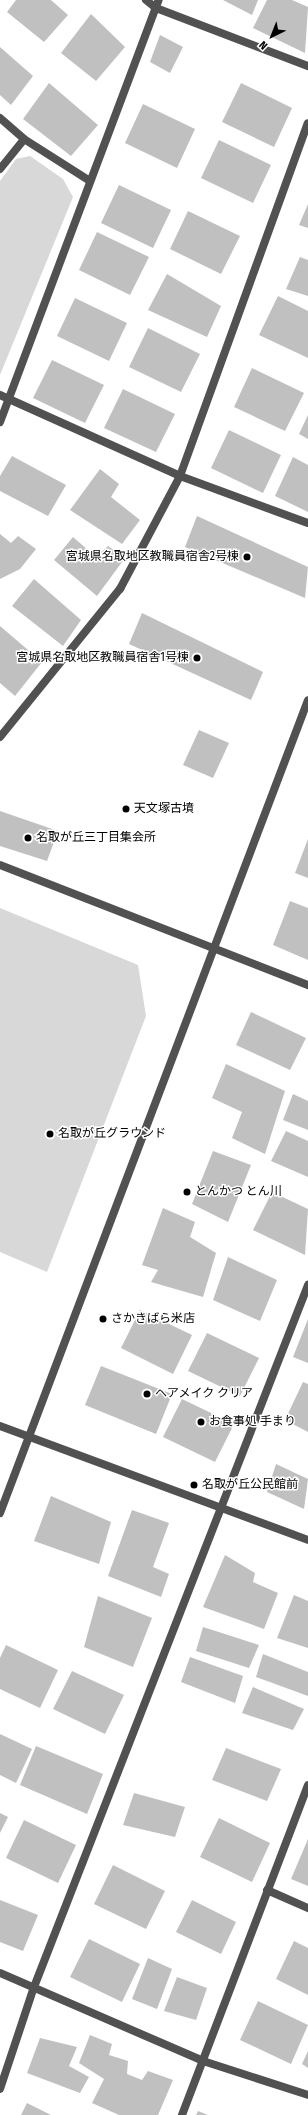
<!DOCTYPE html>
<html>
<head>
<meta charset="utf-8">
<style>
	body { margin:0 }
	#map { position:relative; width:308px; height:2115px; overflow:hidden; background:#fff; font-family:"Fira Sans Condensed","Noto Sans JP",sans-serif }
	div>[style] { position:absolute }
	.green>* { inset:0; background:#d8d8d8 }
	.building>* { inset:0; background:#c0c0c0 }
	.minor>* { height:8px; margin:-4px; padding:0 4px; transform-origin:4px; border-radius:4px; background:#515151 }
	.tertiary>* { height:8px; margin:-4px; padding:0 4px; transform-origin:4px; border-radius:4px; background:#515151 }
	.dots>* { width:11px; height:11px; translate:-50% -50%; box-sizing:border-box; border:2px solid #fff; border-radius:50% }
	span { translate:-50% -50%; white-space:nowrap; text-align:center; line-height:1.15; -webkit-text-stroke:3px #fff; paint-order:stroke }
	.poi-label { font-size:12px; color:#000 }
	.right { translate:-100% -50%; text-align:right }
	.left { translate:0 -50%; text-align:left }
	.north { position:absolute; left:252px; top:16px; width:40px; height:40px; -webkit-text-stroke:3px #fff; paint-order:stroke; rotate:223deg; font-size:11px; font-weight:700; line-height:16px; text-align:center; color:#000 }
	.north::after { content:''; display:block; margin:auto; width:14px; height:18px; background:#000; clip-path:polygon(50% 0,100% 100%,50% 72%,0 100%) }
</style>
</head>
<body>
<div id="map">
	<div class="green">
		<i style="clip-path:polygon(30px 156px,63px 179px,73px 197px,0 375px,0 181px,16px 159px)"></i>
		<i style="clip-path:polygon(0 908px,138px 965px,146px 1016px,47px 1272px,0 1252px)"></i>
	</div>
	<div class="building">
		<i style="clip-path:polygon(16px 0,51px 0,68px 15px,44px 42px,7px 12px)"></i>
		<i style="clip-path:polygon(223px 0,258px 0,252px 15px)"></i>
		<i style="clip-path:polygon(267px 0,292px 0,308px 7px,305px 53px,253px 28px)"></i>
		<i style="clip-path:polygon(91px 14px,125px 47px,96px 81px,61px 53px)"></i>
		<i style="clip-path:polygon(160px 35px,183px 47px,170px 73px,150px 62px)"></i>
		<i style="clip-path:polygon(0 47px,33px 76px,11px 105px,0 95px)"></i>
		<i style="clip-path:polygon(49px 83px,98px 125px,71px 156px,23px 119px)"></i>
		<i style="clip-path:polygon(241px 83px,292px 108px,274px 147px,222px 122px)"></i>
		<i style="clip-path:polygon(143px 104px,195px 129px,177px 168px,125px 143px)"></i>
		<i style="clip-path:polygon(219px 140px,271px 165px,253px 203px,201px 178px)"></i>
		<i style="clip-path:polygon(119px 185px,171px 210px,153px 248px,101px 223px)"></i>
		<i style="clip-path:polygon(308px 204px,308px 228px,299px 225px)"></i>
		<i style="clip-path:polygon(188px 211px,240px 236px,221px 274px,170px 249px)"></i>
		<i style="clip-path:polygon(97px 232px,149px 257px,130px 295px,79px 270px)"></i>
		<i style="clip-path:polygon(300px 257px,308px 260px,308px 296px,286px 289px)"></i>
		<i style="clip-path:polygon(167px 274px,221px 306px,207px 337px,148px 310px)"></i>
		<i style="clip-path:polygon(278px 296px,308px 311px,308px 358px,259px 335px)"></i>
		<i style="clip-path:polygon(75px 298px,127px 323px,109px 361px,57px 336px)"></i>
		<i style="clip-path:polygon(148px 328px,200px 354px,181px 392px,129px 367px)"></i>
		<i style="clip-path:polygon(52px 360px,104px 385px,85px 423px,33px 398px)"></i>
		<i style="clip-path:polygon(252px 368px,304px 393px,285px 431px,234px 407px)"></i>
		<i style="clip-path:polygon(123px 389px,175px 414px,156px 452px,104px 428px)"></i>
		<i style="clip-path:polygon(308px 415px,308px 439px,299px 434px)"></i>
		<i style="clip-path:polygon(229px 430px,281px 455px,263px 493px,211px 468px)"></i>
		<i style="clip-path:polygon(12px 456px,66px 485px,48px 516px,0 491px,0 476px)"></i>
		<i style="clip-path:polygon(293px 457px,308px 465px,308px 512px,275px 496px)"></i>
		<i style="clip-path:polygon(100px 469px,119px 484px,111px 497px,140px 520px,122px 544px,70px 510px)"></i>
		<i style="clip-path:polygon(197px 516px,308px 567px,305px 598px,185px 547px)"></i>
		<i style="clip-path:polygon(0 534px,11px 543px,18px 536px,36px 549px,20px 569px,0 579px)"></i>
		<i style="clip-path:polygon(73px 537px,96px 557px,108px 546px,125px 558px,97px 596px,54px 560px)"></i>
		<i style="clip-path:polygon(34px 579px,81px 620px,63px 646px,12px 606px)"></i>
		<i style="clip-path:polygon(142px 613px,263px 672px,251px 700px,129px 644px)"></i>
		<i style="clip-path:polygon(0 626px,42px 662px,15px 696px,0 683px)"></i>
		<i style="clip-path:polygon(199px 730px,229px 743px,213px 778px,183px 765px)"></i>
		<i style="clip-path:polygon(0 811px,58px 831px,47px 861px,0 846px)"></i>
		<i style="clip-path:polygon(308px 839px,308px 878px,295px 873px)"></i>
		<i style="clip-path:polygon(290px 901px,308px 908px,308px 960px,273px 945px)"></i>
		<i style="clip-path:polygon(251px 1012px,306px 1038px,290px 1070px,236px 1045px)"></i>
		<i style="clip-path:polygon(226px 1064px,285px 1091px,265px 1154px,232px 1138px,242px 1112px,212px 1098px)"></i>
		<i style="clip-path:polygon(293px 1094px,308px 1101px,308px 1130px,283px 1120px)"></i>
		<i style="clip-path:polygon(286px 1131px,308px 1141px,308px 1177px,271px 1161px)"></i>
		<i style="clip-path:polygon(213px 1151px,251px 1165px,228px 1222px,192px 1204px)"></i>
		<i style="clip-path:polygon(272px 1192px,308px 1209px,305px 1255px,253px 1230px)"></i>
		<i style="clip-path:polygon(163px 1208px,195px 1222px,190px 1237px,216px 1253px,203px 1297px,151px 1282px,158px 1270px,142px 1265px)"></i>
		<i style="clip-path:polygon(228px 1257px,277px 1280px,260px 1321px,213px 1300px)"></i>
		<i style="clip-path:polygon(140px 1310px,192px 1335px,173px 1374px,121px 1348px)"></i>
		<i style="clip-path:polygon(308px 1319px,308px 1363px,293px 1357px)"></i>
		<i style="clip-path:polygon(207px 1333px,259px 1358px,240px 1396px,188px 1371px)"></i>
		<i style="clip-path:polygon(101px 1366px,172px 1394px,156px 1434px,85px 1405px)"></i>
		<i style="clip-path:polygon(303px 1382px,308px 1384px,308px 1432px,285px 1420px)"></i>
		<i style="clip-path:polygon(182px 1399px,234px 1424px,215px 1462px,163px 1437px)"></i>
		<i style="clip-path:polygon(276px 1464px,308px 1479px,304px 1509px,267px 1492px)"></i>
		<i style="clip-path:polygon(51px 1496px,111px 1522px,99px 1564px,34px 1541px)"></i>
		<i style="clip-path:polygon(132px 1510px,169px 1523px,153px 1567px,169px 1574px,161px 1597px,108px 1576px)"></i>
		<i style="clip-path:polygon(225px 1555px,255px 1573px,253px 1582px,278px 1593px,264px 1629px,203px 1607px)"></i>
		<i style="clip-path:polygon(294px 1595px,308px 1601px,308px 1648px,277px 1638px)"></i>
		<i style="clip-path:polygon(98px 1596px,152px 1618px,133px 1667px,84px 1647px)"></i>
		<i style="clip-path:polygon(203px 1627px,259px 1645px,249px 1668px,196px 1651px)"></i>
		<i style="clip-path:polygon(6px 1645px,58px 1670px,40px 1708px,0 1689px,0 1658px)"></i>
		<i style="clip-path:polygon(263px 1654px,308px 1672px,308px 1696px,256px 1677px)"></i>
		<i style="clip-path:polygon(190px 1657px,243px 1676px,235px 1703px,181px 1682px)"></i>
		<i style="clip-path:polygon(72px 1671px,124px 1695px,105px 1734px,53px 1709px)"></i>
		<i style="clip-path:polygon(253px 1687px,304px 1709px,293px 1730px,242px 1713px)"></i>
		<i style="clip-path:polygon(0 1734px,32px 1749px,16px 1783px,0 1775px)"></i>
		<i style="clip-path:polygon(36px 1746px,103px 1774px,87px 1814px,20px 1785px)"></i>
		<i style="clip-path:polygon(226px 1748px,281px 1769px,267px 1801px,212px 1780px)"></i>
		<i style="clip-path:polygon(134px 1793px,185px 1807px,175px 1837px,123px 1825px)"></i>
		<i style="clip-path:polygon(0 1813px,8px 1817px,0 1833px)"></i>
		<i style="clip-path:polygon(219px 1818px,270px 1843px,252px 1882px,200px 1857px)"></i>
		<i style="clip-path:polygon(24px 1820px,76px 1845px,58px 1883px,6px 1858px)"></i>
		<i style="clip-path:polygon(308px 1839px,308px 1886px,291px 1879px)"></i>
		<i style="clip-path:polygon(113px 1865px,165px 1891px,146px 1929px,94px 1904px)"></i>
		<i style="clip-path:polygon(0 1900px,38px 1915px,23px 1951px,0 1942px)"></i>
		<i style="clip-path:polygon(192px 1900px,236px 1922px,221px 1954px,176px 1932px)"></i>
		<i style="clip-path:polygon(89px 1939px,140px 1964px,122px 2002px,70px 1977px)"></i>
		<i style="clip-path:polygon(294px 1941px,308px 1948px,308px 1995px,276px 1979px)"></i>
		<i style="clip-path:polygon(148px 1958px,172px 1969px,157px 2009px,132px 1999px)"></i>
		<i style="clip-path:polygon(177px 1977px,207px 1988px,196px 2020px,164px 2011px)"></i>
		<i style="clip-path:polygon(258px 2001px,308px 2025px,291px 2064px,240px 2040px)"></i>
		<i style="clip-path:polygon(90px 2035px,112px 2044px,109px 2055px,128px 2061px,127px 2074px,142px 2080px,148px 2071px,173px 2080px,158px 2115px,119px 2115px,92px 2103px,104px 2079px,79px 2063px)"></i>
		<i style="clip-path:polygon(40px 2038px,77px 2047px,69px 2066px,89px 2077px,80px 2093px,27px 2073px)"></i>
		<i style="clip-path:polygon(308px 2051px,308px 2068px,302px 2064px)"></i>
		<i style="clip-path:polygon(27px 2103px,51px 2115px,21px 2115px)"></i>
		<i style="clip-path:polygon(198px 2111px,208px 2115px,196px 2115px)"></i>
	</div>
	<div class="minor">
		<i style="left:146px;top:0;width:13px;rotate:39deg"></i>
		<i style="left:156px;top:8px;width:163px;rotate:20.9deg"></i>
		<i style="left:0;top:118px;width:32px;rotate:41deg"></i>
		<i style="left:24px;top:139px;width:78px;rotate:32.5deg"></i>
		<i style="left:0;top:169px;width:38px;rotate:-51deg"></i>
		<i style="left:0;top:395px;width:197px;rotate:24.2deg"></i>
		<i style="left:180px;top:476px;width:136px;rotate:20.2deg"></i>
		<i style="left:0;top:422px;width:451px;rotate:-69.4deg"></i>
		<i style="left:0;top:737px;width:191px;rotate:-51deg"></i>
		<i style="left:120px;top:589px;width:128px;rotate:-62deg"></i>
		<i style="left:180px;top:476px;width:375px;rotate:-70.1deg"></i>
		<i style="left:0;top:865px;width:331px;rotate:21.3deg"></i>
		<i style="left:267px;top:1890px;width:45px;rotate:23.7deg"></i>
		<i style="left:0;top:1973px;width:221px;rotate:23.4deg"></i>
		<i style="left:203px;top:2061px;width:110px;rotate:17.9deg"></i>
		<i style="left:0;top:2089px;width:108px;rotate:-71.6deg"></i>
		<i style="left:34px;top:1987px;width:754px;rotate:-68.68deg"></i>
		<i style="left:182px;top:2115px;width:353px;rotate:-69.1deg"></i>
	</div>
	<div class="tertiary">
		<i style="left:0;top:1426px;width:328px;rotate:20.3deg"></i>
		<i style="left:0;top:1513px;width:869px;rotate:-69.25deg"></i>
	</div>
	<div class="dots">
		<i style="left:247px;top:557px;background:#000"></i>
		<i style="left:197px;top:658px;background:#000"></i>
		<i style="left:126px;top:809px;background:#000"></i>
		<i style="left:28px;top:838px;background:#000"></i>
		<i style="left:50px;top:1134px;background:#000"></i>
		<i style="left:187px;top:1192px;background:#000"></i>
		<i style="left:103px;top:1319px;background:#000"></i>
		<i style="left:147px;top:1394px;background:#000"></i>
		<i style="left:201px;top:1422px;background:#000"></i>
		<i style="left:194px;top:1485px;background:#000"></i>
	</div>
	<div class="poi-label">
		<span class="right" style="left:239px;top:557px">宮城県名取地区教職員宿舎2号棟</span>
		<span class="right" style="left:189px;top:658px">宮城県名取地区教職員宿舎1号棟</span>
		<span class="left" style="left:134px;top:809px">天文塚古墳</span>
		<span class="left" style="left:36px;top:838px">名取が丘三丁目集会所</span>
		<span class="left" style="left:58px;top:1134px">名取が丘グラウンド</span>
		<span class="left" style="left:195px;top:1192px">とんかつ とん川</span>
		<span class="left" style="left:111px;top:1319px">さかきばら米店</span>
		<span class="left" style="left:155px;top:1394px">ヘアメイク クリア</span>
		<span class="left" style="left:209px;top:1422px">お食事処 手まり</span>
		<span class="left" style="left:202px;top:1485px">名取が丘公民館前</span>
	</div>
	<div class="north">N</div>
</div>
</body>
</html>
